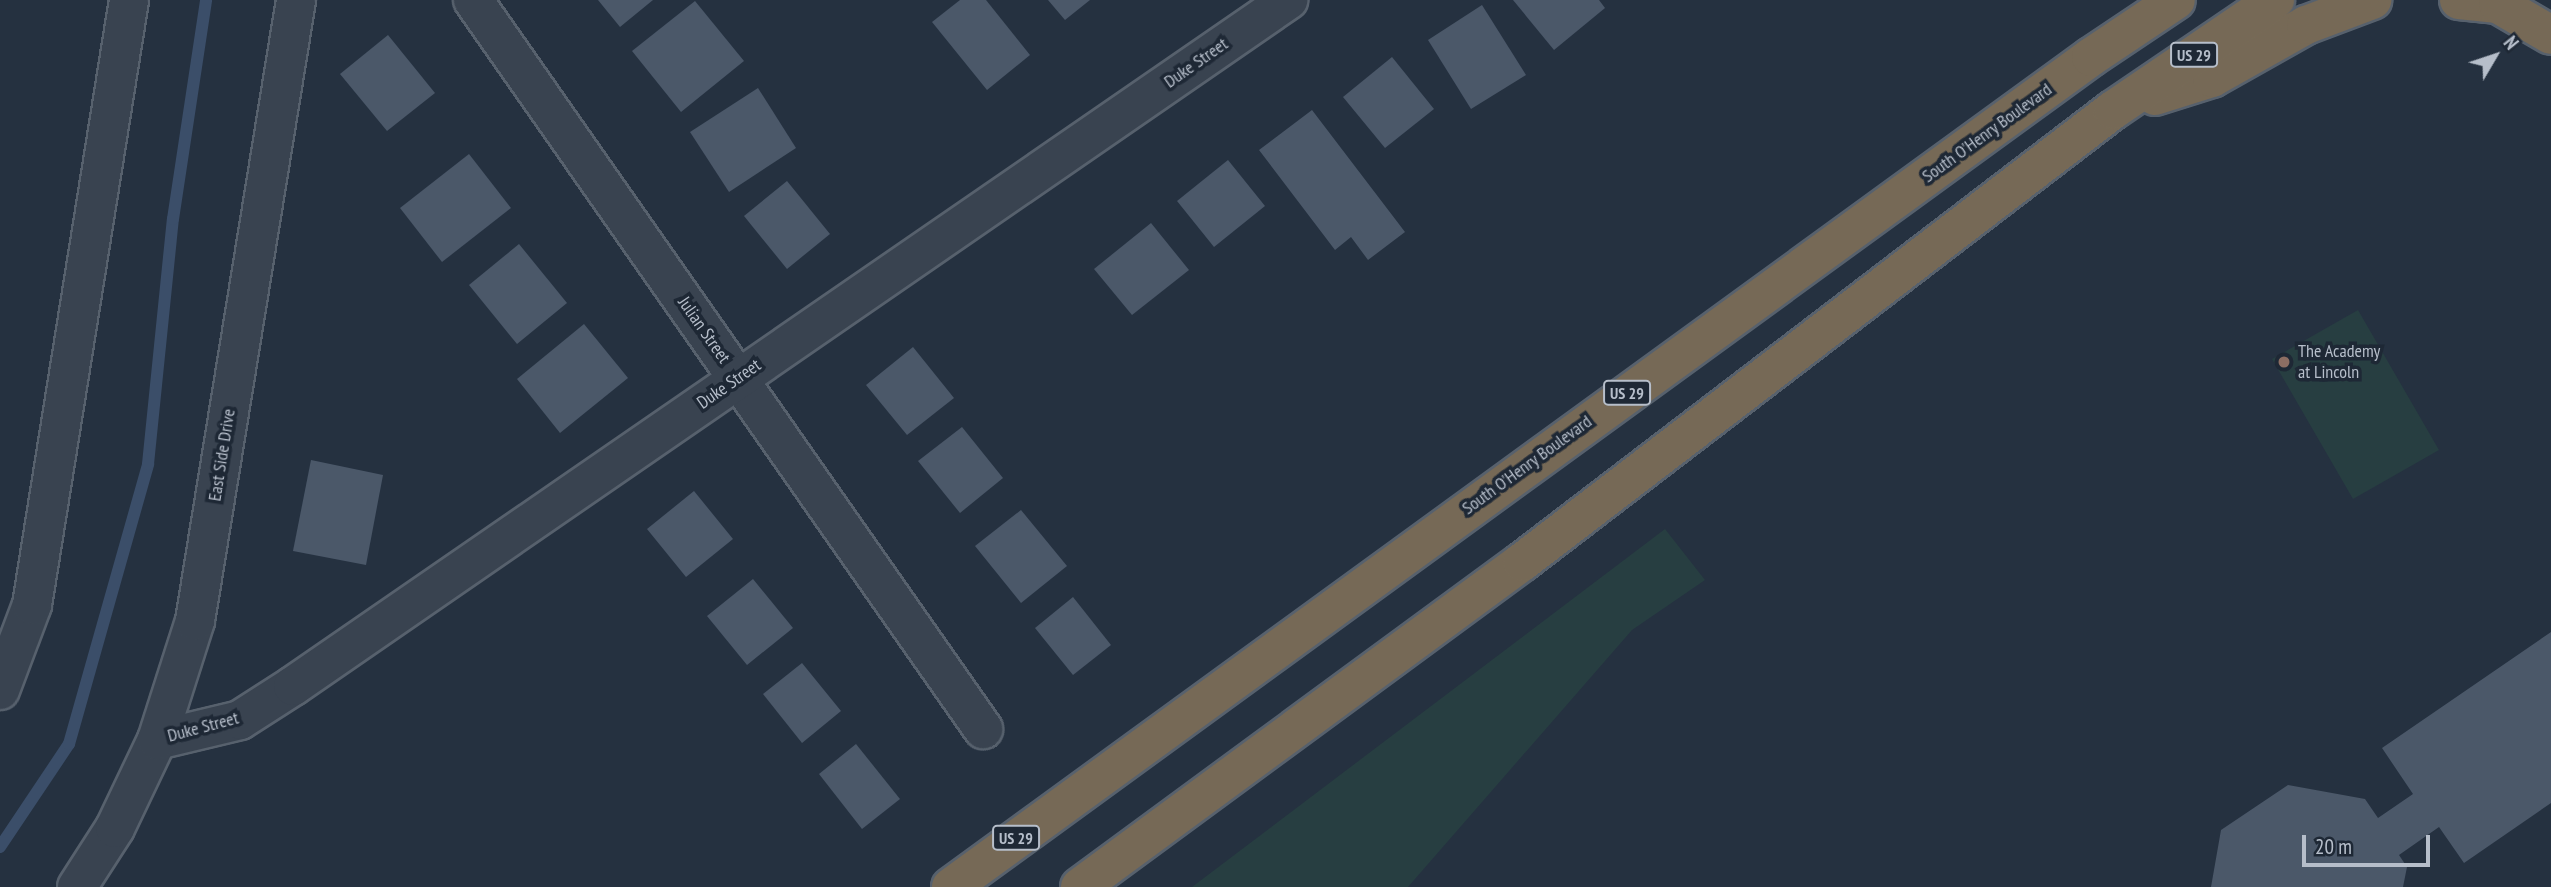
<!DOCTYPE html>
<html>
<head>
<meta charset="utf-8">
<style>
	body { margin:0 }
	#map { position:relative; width:2551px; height:887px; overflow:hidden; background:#253140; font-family:"PT Sans Narrow",sans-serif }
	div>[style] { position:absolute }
	.green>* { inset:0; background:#273e41 }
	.stream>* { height:12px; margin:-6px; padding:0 6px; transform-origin:6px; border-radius:6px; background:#3b4e69 }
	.building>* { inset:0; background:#4b5869 }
	.roads { filter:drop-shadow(2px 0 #57616d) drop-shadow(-2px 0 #57616d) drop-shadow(0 2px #57616d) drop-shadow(0 -2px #57616d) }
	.minor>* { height:38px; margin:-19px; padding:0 19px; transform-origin:19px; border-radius:19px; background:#394350 }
	.highway>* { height:38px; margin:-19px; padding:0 19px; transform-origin:19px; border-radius:19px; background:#766956 }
	.dots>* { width:19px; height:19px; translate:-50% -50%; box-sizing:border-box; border:4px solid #1e2835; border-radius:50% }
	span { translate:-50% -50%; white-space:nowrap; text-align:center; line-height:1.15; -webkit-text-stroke:7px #1e2835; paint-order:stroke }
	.shield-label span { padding:2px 5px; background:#1e2835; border:2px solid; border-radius:5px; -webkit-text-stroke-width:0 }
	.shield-label { font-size:16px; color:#b6beca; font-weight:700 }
	.street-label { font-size:18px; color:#b6beca }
	.poi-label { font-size:18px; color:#b6beca }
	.left { translate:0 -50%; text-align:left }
	.north { position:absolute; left:2460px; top:21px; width:70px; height:70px; -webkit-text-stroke:5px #1e2835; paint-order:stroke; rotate:51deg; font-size:19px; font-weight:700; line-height:28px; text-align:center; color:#b6beca }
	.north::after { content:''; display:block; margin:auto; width:24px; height:32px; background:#b6beca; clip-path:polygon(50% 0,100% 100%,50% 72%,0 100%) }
	.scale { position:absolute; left:2302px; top:835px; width:128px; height:32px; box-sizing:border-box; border:4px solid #b6beca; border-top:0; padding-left:9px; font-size:21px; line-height:24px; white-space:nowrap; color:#b6beca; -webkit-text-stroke:5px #1e2835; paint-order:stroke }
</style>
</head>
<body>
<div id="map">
	<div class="green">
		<i style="clip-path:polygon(2358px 310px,2439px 450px,2353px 499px,2272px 359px)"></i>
		<i style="clip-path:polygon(1665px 529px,1705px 580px,1632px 630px,1408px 887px,1192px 887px)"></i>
	</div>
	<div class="stream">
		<i style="left:0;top:847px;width:124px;rotate:-56.2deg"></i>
		<i style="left:69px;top:744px;width:291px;rotate:-74.2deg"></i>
		<i style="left:148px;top:464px;width:246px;rotate:-84.2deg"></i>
		<i style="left:173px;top:219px;width:221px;rotate:-81.4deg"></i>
	</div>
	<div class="building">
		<i style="clip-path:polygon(598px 0,653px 0,620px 27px)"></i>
		<i style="clip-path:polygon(960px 0,986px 0,1030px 55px,987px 90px,932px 22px)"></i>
		<i style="clip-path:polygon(1048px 0,1090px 0,1065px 20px)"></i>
		<i style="clip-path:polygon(1513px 0,1599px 0,1605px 8px,1554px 50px)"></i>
		<i style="clip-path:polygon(695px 1px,744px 61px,681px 112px,632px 51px)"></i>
		<i style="clip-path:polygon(1482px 5px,1526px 75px,1471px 109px,1428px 40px)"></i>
		<i style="clip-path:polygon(388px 35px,435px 93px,387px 131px,340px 74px)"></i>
		<i style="clip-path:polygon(1392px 57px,1434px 109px,1385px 148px,1343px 97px)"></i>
		<i style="clip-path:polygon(758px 88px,796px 148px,729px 192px,690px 132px)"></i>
		<i style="clip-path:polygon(1312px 110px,1405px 232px,1368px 260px,1351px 237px,1335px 250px,1259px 150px)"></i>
		<i style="clip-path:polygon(469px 154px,511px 208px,442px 262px,400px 208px)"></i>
		<i style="clip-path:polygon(1228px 160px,1265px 206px,1214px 247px,1177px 201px)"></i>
		<i style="clip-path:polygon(787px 181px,830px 234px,787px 269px,744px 216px)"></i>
		<i style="clip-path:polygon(1151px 223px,1189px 270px,1132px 315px,1094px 269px)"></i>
		<i style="clip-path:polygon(519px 244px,567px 303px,517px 344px,469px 285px)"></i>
		<i style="clip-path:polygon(584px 324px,628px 378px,560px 433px,517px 379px)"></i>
		<i style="clip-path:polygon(913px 347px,954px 398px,907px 435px,866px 385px)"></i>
		<i style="clip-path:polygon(962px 427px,1003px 478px,960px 513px,918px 461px)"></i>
		<i style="clip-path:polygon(311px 460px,383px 475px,366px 565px,293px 551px)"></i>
		<i style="clip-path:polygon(694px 491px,733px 539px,686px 577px,647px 529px)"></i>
		<i style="clip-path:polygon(1021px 510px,1067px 566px,1021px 603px,975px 546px)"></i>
		<i style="clip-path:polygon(753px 579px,793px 628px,747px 665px,707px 616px)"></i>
		<i style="clip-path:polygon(1073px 597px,1111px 645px,1073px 675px,1035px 628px)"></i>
		<i style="clip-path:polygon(2551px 632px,2551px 803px,2464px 863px,2439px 827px,2399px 855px,2407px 867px,2403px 887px,2211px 887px,2221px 830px,2288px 785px,2365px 799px,2378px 818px,2413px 794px,2382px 748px)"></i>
		<i style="clip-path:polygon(802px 663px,841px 711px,802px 743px,763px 694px)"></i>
		<i style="clip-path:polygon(856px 744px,900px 799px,862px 829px,819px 774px)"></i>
	</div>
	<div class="roads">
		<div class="minor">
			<i style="left:473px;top:0;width:890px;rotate:55.02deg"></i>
			<i style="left:0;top:690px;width:91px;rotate:-69.4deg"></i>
			<i style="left:32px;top:605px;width:613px;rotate:-80.89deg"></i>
			<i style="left:157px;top:740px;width:85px;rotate:-13.5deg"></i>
			<i style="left:240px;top:720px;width:63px;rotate:-32.7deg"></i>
			<i style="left:293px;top:686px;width:1209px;rotate:-34.58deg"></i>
			<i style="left:77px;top:887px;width:70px;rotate:-57.2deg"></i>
			<i style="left:115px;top:828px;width:98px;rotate:-64.5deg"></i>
			<i style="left:157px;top:740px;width:125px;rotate:-72.3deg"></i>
			<i style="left:195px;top:621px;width:629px;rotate:-80.76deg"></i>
		</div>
		<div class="highway">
			<i style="left:2459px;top:0;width:39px;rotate:6deg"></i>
			<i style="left:2498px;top:4px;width:61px;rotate:30.3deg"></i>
			<i style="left:2155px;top:96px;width:60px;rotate:-17.5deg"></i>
			<i style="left:2212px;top:78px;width:108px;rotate:-29.4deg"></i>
			<i style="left:2306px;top:25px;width:71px;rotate:-20.7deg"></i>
			<i style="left:951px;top:887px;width:1410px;rotate:-36.06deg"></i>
			<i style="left:2091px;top:57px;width:102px;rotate:-33.8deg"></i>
			<i style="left:1080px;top:887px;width:549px;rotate:-36.33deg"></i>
			<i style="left:1522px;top:562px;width:744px;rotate:-37.41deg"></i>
			<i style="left:2113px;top:110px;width:196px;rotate:-34.2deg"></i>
		</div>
	</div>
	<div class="dots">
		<i style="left:2284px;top:362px;background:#8d6e63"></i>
	</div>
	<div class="shield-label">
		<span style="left:2194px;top:55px">US 29</span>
		<span style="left:1627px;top:393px">US 29</span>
		<span style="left:1016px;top:838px">US 29</span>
	</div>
	<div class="street-label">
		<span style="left:1196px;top:63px;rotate:-35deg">Duke Street</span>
		<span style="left:1987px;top:133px;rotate:-36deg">South O'Henry Boulevard</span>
		<span style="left:704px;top:330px;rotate:55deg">Julian Street</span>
		<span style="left:729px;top:384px;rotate:-35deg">Duke Street</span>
		<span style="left:222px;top:455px;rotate:-81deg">East Side Drive</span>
		<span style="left:1527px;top:465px;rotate:-36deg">South O'Henry Boulevard</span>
		<span style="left:203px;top:727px;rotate:-15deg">Duke Street</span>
	</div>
	<div class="poi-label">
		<span class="left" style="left:2298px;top:362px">The Academy<br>at Lincoln</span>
	</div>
	<div class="north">N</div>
	<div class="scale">20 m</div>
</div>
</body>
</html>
